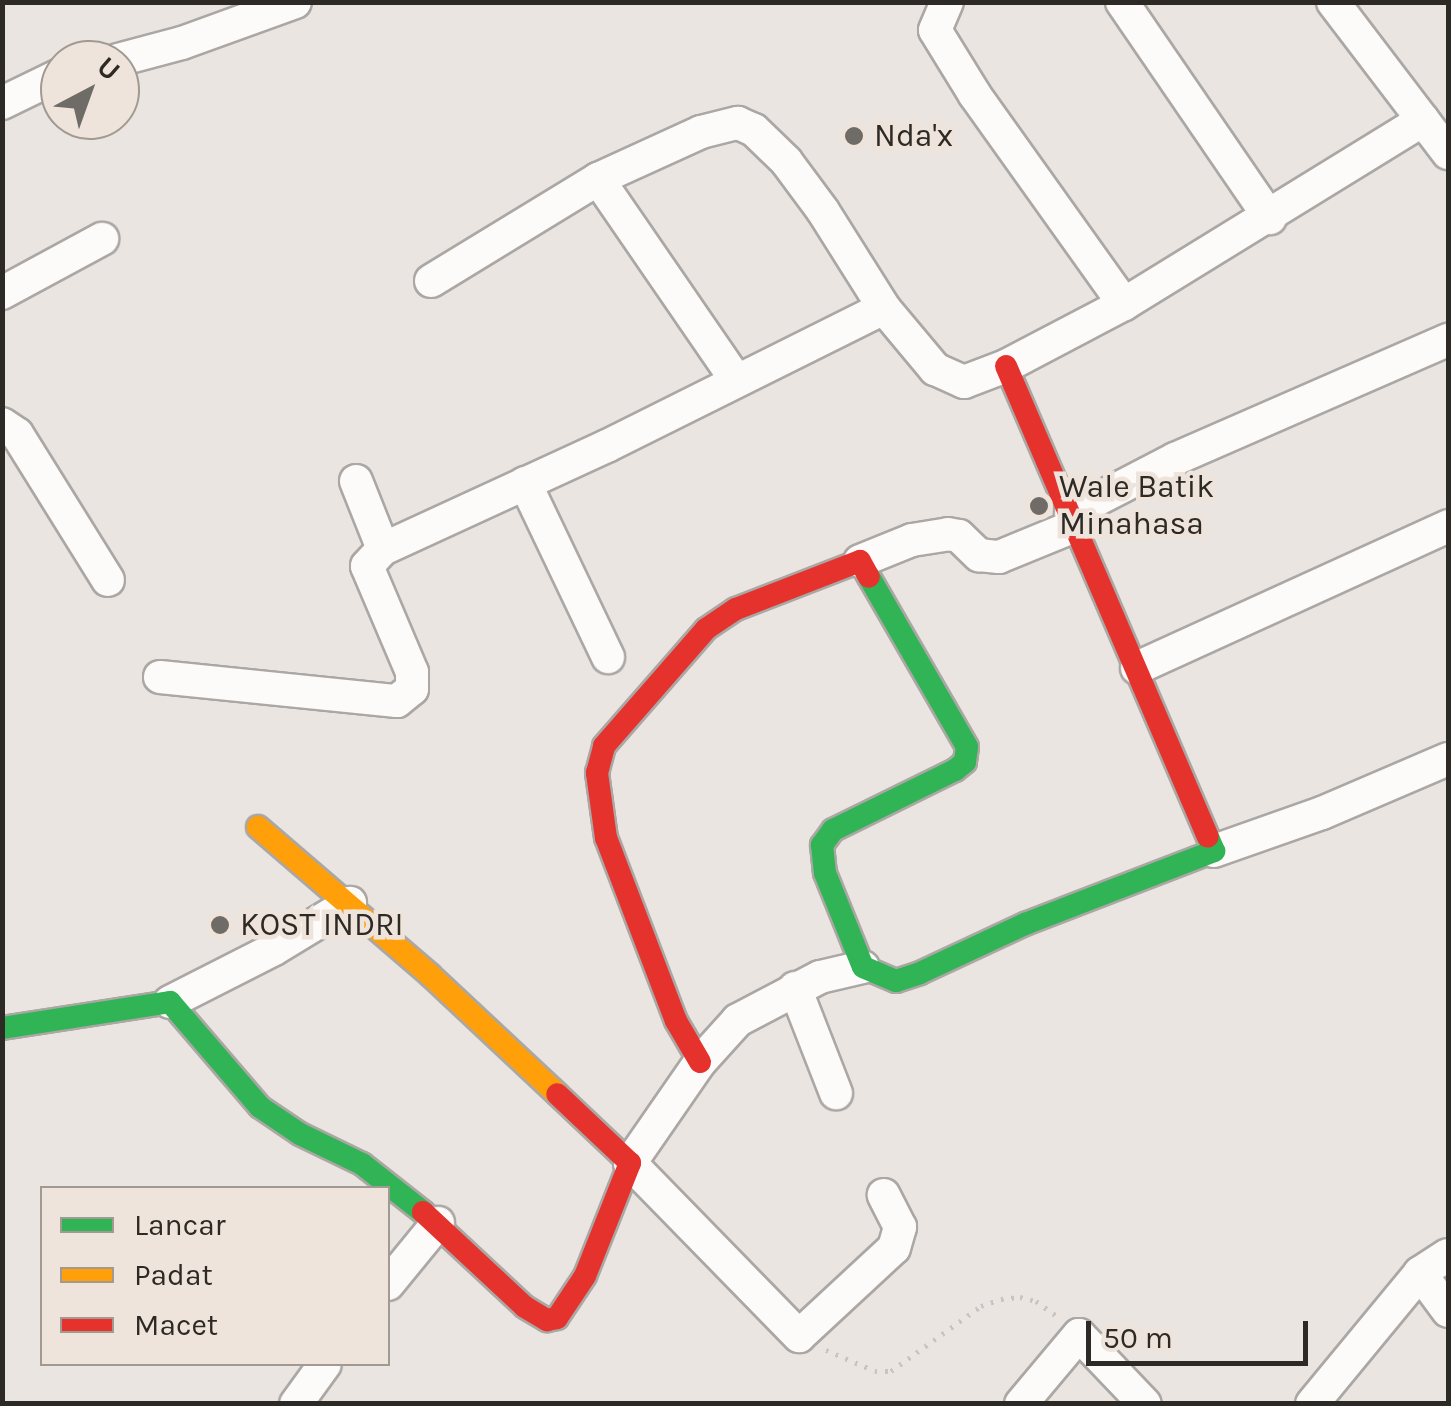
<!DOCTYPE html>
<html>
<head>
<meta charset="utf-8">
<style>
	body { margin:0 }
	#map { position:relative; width:1451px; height:1406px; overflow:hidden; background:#eae5e0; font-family:Karla,sans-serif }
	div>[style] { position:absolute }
	.path>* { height:5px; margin-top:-2.5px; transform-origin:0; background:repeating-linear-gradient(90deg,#c7c5c3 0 2.5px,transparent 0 10.5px) }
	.roads { filter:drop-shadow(2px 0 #aba7a4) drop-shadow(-2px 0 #aba7a4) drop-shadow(0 2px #aba7a4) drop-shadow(0 -2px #aba7a4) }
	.street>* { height:32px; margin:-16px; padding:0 16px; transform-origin:16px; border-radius:16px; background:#fcfbfa }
	.fast>* { height:22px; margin:-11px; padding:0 11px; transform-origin:11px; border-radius:11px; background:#30b455 }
	.slow>* { height:22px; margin:-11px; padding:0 11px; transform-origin:11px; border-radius:11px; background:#ff9f0a }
	.jam>* { height:22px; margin:-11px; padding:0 11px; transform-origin:11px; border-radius:11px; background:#e5322d }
	.dots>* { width:28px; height:28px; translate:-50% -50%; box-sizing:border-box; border:5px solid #efe4db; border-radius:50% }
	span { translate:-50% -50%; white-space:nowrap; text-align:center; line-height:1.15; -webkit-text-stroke:9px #efe4db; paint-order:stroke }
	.poi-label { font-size:32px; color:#2d2a26 }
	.left { translate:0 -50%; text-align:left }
	.frame { position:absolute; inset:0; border:5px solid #2d2a26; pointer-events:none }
	.legend { position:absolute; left:40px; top:1186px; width:350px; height:180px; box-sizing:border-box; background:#efe4db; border:2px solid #a19a93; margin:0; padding:12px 18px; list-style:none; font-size:30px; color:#2d2a26 }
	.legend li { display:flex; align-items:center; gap:20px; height:50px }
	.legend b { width:50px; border:2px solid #a19a93 }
	.north { position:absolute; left:40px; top:40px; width:100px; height:100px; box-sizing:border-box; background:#efe4db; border:2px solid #a19a93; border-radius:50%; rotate:41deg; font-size:28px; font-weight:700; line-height:40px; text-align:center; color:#2d2a26 }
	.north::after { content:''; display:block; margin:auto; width:35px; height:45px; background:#6f6b67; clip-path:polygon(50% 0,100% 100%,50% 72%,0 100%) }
	.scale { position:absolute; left:1086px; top:1321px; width:222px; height:45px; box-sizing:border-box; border:5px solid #2d2a26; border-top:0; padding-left:12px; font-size:30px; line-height:35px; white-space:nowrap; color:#2d2a26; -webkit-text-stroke:8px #efe4db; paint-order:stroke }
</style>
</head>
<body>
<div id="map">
	<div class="path">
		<i style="left:826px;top:1350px;width:53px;rotate:23.2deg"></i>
		<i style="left:875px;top:1371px;width:16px"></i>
		<i style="left:891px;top:1371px;width:111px;rotate:-35.8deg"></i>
		<i style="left:981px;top:1306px;width:21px;rotate:-19deg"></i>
		<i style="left:1001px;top:1299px;width:19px;rotate:-6deg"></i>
		<i style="left:1020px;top:1297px;width:16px;rotate:14deg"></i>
		<i style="left:1036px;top:1301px;width:27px;rotate:36deg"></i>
	</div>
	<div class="roads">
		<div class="street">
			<i style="left:1122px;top:2px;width:262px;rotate:55.6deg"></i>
			<i style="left:1333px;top:2px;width:190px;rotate:52.7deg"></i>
			<i style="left:118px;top:60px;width:66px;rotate:-14.9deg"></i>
			<i style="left:182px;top:43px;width:120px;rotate:-19.9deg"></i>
			<i style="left:2px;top:103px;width:64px;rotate:-25.8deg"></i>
			<i style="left:598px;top:179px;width:242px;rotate:55.5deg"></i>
			<i style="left:431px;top:281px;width:196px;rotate:-31.4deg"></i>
			<i style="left:598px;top:179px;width:113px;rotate:-24.5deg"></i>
			<i style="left:701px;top:132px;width:38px;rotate:-14deg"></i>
			<i style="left:738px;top:123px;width:17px;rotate:24deg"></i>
			<i style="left:754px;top:130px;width:45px;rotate:44.1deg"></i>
			<i style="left:786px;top:161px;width:62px;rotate:53.5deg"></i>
			<i style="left:823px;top:211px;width:115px;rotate:57.8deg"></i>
			<i style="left:2px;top:293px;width:114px;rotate:-28.4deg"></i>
			<i style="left:1124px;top:304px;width:351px;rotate:-31.6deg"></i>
			<i style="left:2px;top:424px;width:18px;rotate:34deg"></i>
			<i style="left:17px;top:434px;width:172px;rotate:58.1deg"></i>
			<i style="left:356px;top:481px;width:73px;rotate:68.3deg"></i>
			<i style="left:383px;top:549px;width:247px;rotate:-24.7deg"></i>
			<i style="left:607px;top:446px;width:309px;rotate:-26.5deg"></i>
			<i style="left:884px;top:308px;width:80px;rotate:50.1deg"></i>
			<i style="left:935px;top:369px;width:32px;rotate:24deg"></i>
			<i style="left:964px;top:382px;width:45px;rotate:-20.9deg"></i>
			<i style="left:1006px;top:366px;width:133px;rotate:-27.7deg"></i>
			<i style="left:1124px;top:304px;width:257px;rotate:-125.5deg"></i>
			<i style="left:975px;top:95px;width:76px;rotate:-121.6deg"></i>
			<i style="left:935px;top:30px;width:30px;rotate:-67deg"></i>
			<i style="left:525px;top:483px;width:193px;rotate:64.5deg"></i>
			<i style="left:1071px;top:513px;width:117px;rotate:-27.4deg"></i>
			<i style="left:1175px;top:459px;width:298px;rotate:-23.6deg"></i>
			<i style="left:860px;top:561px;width:56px;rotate:-22deg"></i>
			<i style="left:912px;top:540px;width:36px;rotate:-9deg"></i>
			<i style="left:948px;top:534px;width:11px;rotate:10deg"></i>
			<i style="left:959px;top:536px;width:28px;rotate:44deg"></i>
			<i style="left:979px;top:555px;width:20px;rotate:6deg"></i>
			<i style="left:999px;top:557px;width:84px;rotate:-22.3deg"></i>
			<i style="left:1137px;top:668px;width:342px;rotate:-24.5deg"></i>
			<i style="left:160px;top:677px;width:238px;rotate:5.8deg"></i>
			<i style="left:397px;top:701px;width:19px;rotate:-39deg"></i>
			<i style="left:412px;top:689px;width:17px;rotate:-90deg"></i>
			<i style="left:412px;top:672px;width:115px;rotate:-113deg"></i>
			<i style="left:367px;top:566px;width:23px;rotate:-47deg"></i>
			<i style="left:1214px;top:851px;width:114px;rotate:-19.4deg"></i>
			<i style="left:1322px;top:813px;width:137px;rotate:-23.2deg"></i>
			<i style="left:863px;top:967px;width:44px;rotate:166.9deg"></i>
			<i style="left:820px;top:977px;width:93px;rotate:152.3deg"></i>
			<i style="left:738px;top:1020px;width:57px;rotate:132.1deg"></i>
			<i style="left:700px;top:1062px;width:123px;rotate:124.7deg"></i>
			<i style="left:630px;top:1163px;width:242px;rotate:45.7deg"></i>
			<i style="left:799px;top:1336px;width:129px;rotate:-42.8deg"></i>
			<i style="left:894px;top:1248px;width:22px;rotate:-74deg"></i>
			<i style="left:900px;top:1227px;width:36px;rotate:-117deg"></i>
			<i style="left:795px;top:988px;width:113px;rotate:68.7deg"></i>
			<i style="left:170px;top:1002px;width:117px;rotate:-27deg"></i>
			<i style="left:274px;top:949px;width:89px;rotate:-31.2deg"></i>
			<i style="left:1420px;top:1273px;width:47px;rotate:53.6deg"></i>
			<i style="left:388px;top:1284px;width:79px;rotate:-50.7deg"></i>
			<i style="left:296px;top:1404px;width:49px;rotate:-54.1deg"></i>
			<i style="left:1021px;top:1404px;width:90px;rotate:-50deg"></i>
			<i style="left:1079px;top:1335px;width:95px;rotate:46.3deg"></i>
			<i style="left:1312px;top:1404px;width:170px;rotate:-50.5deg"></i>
			<i style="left:1420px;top:1273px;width:33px;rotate:-33deg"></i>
		</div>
		<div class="fast">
			<i style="left:869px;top:577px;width:196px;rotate:60deg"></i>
			<i style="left:967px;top:747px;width:15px;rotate:98deg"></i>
			<i style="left:965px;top:762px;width:13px;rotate:141deg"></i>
			<i style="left:955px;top:770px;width:136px;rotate:153.8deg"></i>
			<i style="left:833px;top:830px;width:19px;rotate:126deg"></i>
			<i style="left:822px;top:845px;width:28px;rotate:84deg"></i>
			<i style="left:825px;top:873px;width:101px;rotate:68deg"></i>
			<i style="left:863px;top:967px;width:36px;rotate:23deg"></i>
			<i style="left:896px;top:981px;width:25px;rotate:-18deg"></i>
			<i style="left:920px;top:973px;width:116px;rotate:-25deg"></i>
			<i style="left:1025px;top:924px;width:203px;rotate:-21.1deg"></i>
			<i style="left:1214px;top:851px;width:15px;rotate:-113deg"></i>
			<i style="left:2px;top:1028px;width:170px;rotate:-8.8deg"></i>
			<i style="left:170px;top:1002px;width:138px;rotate:49.4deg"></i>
			<i style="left:260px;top:1107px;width:48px;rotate:34deg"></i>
			<i style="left:300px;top:1134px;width:69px;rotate:25.8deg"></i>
			<i style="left:362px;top:1164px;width:78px;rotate:38.2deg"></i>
		</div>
		<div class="slow">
			<i style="left:258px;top:827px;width:227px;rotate:40.7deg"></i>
			<i style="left:430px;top:975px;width:174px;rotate:43.1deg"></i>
		</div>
		<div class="jam">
			<i style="left:1006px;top:366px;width:512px;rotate:66.79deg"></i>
			<i style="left:700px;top:1062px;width:48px;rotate:-120.3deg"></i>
			<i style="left:676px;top:1021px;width:196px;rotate:-110.9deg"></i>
			<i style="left:606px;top:838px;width:66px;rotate:-97.9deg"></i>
			<i style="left:597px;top:773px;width:28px;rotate:-75deg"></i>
			<i style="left:604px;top:746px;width:155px;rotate:-48.9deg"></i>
			<i style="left:706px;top:629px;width:36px;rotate:-34deg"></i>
			<i style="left:736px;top:609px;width:133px;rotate:-21.2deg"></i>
			<i style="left:860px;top:561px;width:18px;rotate:61deg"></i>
			<i style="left:423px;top:1212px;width:139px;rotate:43deg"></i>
			<i style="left:525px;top:1307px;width:26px;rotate:31deg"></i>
			<i style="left:547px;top:1320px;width:10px;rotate:-11deg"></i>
			<i style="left:557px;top:1318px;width:50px;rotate:-56.3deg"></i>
			<i style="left:585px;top:1276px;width:122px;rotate:-68.3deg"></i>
			<i style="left:630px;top:1163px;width:100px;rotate:-136.6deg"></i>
		</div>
	</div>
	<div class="dots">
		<i style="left:854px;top:136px;background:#6f6b67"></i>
		<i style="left:1039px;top:506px;background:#6f6b67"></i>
		<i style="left:220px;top:925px;background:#6f6b67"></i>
	</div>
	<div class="poi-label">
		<span class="left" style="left:874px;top:136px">Nda'x</span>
		<span class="left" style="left:1059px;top:506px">Wale Batik<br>Minahasa</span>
		<span class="left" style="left:240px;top:925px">KOST INDRI</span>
	</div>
	<div class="frame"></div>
	<ul class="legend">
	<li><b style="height:12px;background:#30b455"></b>Lancar</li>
	<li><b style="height:12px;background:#ff9f0a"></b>Padat</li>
	<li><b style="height:12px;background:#e5322d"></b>Macet</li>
	</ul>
	<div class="north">U</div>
	<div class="scale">50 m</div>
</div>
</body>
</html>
